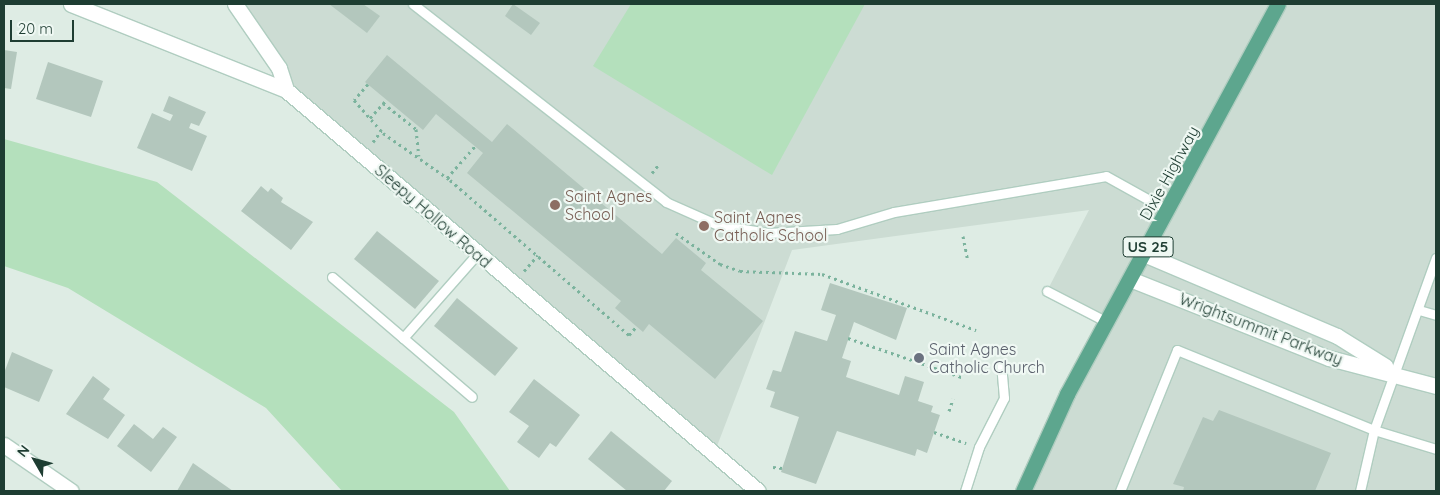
<!DOCTYPE html>
<html>
<head>
<meta charset="utf-8">
<style>
	body { margin:0 }
	#map { position:relative; width:1440px; height:495px; overflow:hidden; background:#deece4; font-family:Quicksand,sans-serif }
	div>[style] { position:absolute }
	.built>* { inset:0; background:#ccdcd3 }
	.green>* { inset:0; background:#b4e0bc }
	.building>* { inset:0; background:#b3c7bd }
	.path>* { height:3px; margin-top:-1.5px; transform-origin:0; background:repeating-linear-gradient(90deg,#7bb39d 0 2.5px,transparent 0 6.5px) }
	.roads { filter:drop-shadow(1px 0 #b0cdc0) drop-shadow(-1px 0 #b0cdc0) drop-shadow(0 1px #b0cdc0) drop-shadow(0 -1px #b0cdc0) }
	.lane>* { height:9px; margin:-4.5px; padding:0 4.5px; transform-origin:4.5px; border-radius:4.5px; background:#fff }
	.street>* { height:15px; margin:-7.5px; padding:0 7.5px; transform-origin:7.5px; border-radius:7.5px; background:#fff }
	.secondary>* { height:15px; margin:-7.5px; padding:0 7.5px; transform-origin:7.5px; border-radius:7.5px; background:#fff }
	.primary>* { height:15px; margin:-7.5px; padding:0 7.5px; transform-origin:7.5px; border-radius:7.5px; background:#5da68e }
	.dots>* { width:14px; height:14px; translate:-50% -50%; box-sizing:border-box; border:2px solid #eff8f3; border-radius:50% }
	span { translate:-50% -50%; white-space:nowrap; text-align:center; line-height:1.15; -webkit-text-stroke:4.5px #eff8f3; paint-order:stroke }
	.shield-label span { padding:1px 4px; background:#eff8f3; border:1px solid; border-radius:4px; -webkit-text-stroke-width:0 }
	.shield-label { font-size:15px; color:#1e3d32; font-weight:700 }
	.street-label { font-size:16px; color:#1e3d32 }
	.education-label { font-size:16px; color:#785e54 }
	.left { translate:0 -50%; text-align:left }
	.worship-label { font-size:16px; color:#5b616d }
	.frame { position:absolute; inset:0; border:5px solid #1e3d32; pointer-events:none }
	.north { position:absolute; left:10px; top:435px; width:50px; height:50px; -webkit-text-stroke:4px #eff8f3; paint-order:stroke; rotate:308deg; font-size:14px; font-weight:700; line-height:20px; text-align:center; color:#1e3d32 }
	.north::after { content:''; display:block; margin:auto; width:18px; height:22px; background:#1e3d32; clip-path:polygon(50% 0,100% 100%,50% 72%,0 100%) }
	.scale { position:absolute; left:10px; top:20px; width:64px; height:22px; box-sizing:border-box; border:2px solid #1e3d32; border-top:0; padding-left:6px; font-size:15px; line-height:18px; white-space:nowrap; color:#1e3d32; -webkit-text-stroke:4px #eff8f3; paint-order:stroke }
</style>
</head>
<body>
<div id="map">
	<div class="built">
		<i style="clip-path:polygon(235px 4px,1436px 4px,1436px 491px,1023px 491px,1106px 322px,1047px 291px,1089px 210px,792px 250px,714px 454px,286px 90px)"></i>
	</div>
	<div class="green">
		<i style="clip-path:polygon(631px 4px,865px 4px,772px 175px,593px 66px)"></i>
		<i style="clip-path:polygon(4px 139px,157px 182px,454px 412px,510px 491px,342px 491px,266px 408px,68px 288px,4px 266px)"></i>
	</div>
	<div class="building">
		<i style="clip-path:polygon(329px 4px,363px 4px,380px 16px,367px 33px)"></i>
		<i style="clip-path:polygon(513px 4px,540px 23px,531px 35px,505px 16px)"></i>
		<i style="clip-path:polygon(4px 50px,17px 52px,11px 89px,4px 88px)"></i>
		<i style="clip-path:polygon(387px 55px,492px 142px,507px 124px,662px 254px,676px 238px,706px 263px,701px 270px,763px 321px,715px 379px,649px 324px,643px 332px,615px 308px,621px 301px,467px 173px,483px 153px,436px 114px,423px 130px,365px 82px)"></i>
		<i style="clip-path:polygon(48px 62px,103px 81px,91px 117px,36px 99px)"></i>
		<i style="clip-path:polygon(169px 96px,206px 112px,199px 126px,191px 123px,189px 128px,207px 136px,192px 171px,137px 148px,152px 113px,170px 121px,173px 115px,163px 111px)"></i>
		<i style="clip-path:polygon(261px 186px,268px 192px,271px 188px,283px 198px,281px 202px,313px 222px,291px 250px,241px 211px)"></i>
		<i style="clip-path:polygon(377px 231px,439px 281px,415px 309px,354px 259px)"></i>
		<i style="clip-path:polygon(830px 283px,907px 308px,896px 340px,854px 322px,842px 358px,851px 361px,846px 377px,899px 395px,905px 376px,924px 382px,918px 401px,933px 406px,931px 412px,940px 415px,927px 453px,917px 449px,915px 456px,837px 431px,816px 484px,781px 472px,799px 417px,770px 407px,775px 392px,766px 389px,773px 370px,781px 372px,795px 331px,827px 341px,836px 315px,821px 310px)"></i>
		<i style="clip-path:polygon(457px 298px,518px 348px,495px 376px,434px 326px)"></i>
		<i style="clip-path:polygon(12px 352px,53px 370px,39px 402px,4px 387px,4px 373px)"></i>
		<i style="clip-path:polygon(93px 376px,110px 389px,103px 399px,125px 415px,108px 439px,66px 414px)"></i>
		<i style="clip-path:polygon(534px 379px,580px 415px,556px 447px,550px 443px,539px 458px,517px 442px,529px 426px,509px 412px)"></i>
		<i style="clip-path:polygon(1219px 410px,1331px 453px,1315px 491px,1183px 491px,1184px 487px,1173px 484px,1203px 417px,1213px 421px)"></i>
		<i style="clip-path:polygon(134px 424px,153px 439px,163px 427px,177px 437px,151px 472px,117px 446px)"></i>
		<i style="clip-path:polygon(611px 431px,672px 481px,664px 491px,627px 491px,588px 459px)"></i>
		<i style="clip-path:polygon(193px 463px,233px 491px,177px 491px)"></i>
	</div>
	<div class="path">
		<i style="left:368px;top:84px;width:21px;rotate:131deg"></i>
		<i style="left:354px;top:100px;width:44px;rotate:48.7deg"></i>
		<i style="left:383px;top:133px;width:82px;rotate:35deg"></i>
		<i style="left:450px;top:180px;width:237px;rotate:40.9deg"></i>
		<i style="left:629px;top:335px;width:11px;rotate:-49deg"></i>
		<i style="left:383px;top:103px;width:42px;rotate:38.2deg"></i>
		<i style="left:416px;top:129px;width:27px;rotate:84deg"></i>
		<i style="left:370px;top:118px;width:24px;rotate:-48deg"></i>
		<i style="left:373px;top:142px;width:14px;rotate:-54deg"></i>
		<i style="left:652px;top:173px;width:11px;rotate:-52deg"></i>
		<i style="left:447px;top:178px;width:43px;rotate:-48.8deg"></i>
		<i style="left:676px;top:233px;width:54px;rotate:35.2deg"></i>
		<i style="left:720px;top:264px;width:21px;rotate:19deg"></i>
		<i style="left:740px;top:271px;width:82px;rotate:2.1deg"></i>
		<i style="left:822px;top:274px;width:164px;rotate:20deg"></i>
		<i style="left:963px;top:236px;width:25px;rotate:79deg"></i>
		<i style="left:524px;top:271px;width:21px;rotate:-49deg"></i>
		<i style="left:848px;top:338px;width:120px;rotate:19deg"></i>
		<i style="left:949px;top:411px;width:13px;rotate:-72deg"></i>
		<i style="left:934px;top:432px;width:34px;rotate:19deg"></i>
		<i style="left:773px;top:467px;width:9px;rotate:6deg"></i>
	</div>
	<div class="roads">
		<div class="lane">
			<i style="left:413px;top:4px;width:321px;rotate:38deg"></i>
			<i style="left:666px;top:202px;width:57px;rotate:23.9deg"></i>
			<i style="left:718px;top:225px;width:51px;rotate:9.1deg"></i>
			<i style="left:768px;top:233px;width:69px;rotate:-3.3deg"></i>
			<i style="left:837px;top:229px;width:59px;rotate:-16.6deg"></i>
			<i style="left:894px;top:212px;width:215px;rotate:-9.6deg"></i>
			<i style="left:1106px;top:176px;width:72px;rotate:29.1deg"></i>
			<i style="left:332px;top:277px;width:184px;rotate:40.6deg"></i>
			<i style="left:1047px;top:291px;width:68px;rotate:27.3deg"></i>
			<i style="left:1419px;top:310px;width:18px;rotate:16deg"></i>
			<i style="left:403px;top:338px;width:112px;rotate:-48.6deg"></i>
			<i style="left:965px;top:491px;width:46px;rotate:-72.3deg"></i>
			<i style="left:979px;top:447px;width:55px;rotate:-63deg"></i>
			<i style="left:1004px;top:398px;width:32px;rotate:-95deg"></i>
			<i style="left:1120px;top:491px;width:152px;rotate:-68deg"></i>
			<i style="left:1177px;top:350px;width:213px;rotate:22.1deg"></i>
			<i style="left:1374px;top:430px;width:183px;rotate:-70.2deg"></i>
			<i style="left:1360px;top:491px;width:63px;rotate:-77.1deg"></i>
			<i style="left:1374px;top:430px;width:65px;rotate:17deg"></i>
		</div>
		<div class="street">
			<i style="left:235px;top:4px;width:78px;rotate:55.5deg"></i>
			<i style="left:279px;top:68px;width:23px;rotate:72deg"></i>
			<i style="left:1144px;top:254px;width:210px;rotate:23deg"></i>
			<i style="left:1337px;top:336px;width:57px;rotate:32deg"></i>
			<i style="left:1130px;top:279px;width:214px;rotate:21.7deg"></i>
			<i style="left:1329px;top:358px;width:111px;rotate:14.7deg"></i>
			<i style="left:4px;top:445px;width:81px;rotate:34.5deg"></i>
		</div>
		<div class="secondary">
			<i style="left:71px;top:4px;width:232px;rotate:21.8deg"></i>
			<i style="left:286px;top:90px;width:619px;rotate:40.35deg"></i>
		</div>
		<div class="primary">
			<i style="left:1023px;top:491px;width:107px;rotate:-65.6deg"></i>
			<i style="left:1067px;top:394px;width:443px;rotate:-61.6deg"></i>
		</div>
	</div>
	<div class="dots">
		<i style="left:555px;top:205px;background:#8d6e63"></i>
		<i style="left:704px;top:226px;background:#8d6e63"></i>
		<i style="left:919px;top:358px;background:#6b7280"></i>
	</div>
	<div class="shield-label">
		<span style="left:1148px;top:247px">US 25</span>
	</div>
	<div class="street-label">
		<span style="left:1169px;top:173px;rotate:-61deg">Dixie Highway</span>
		<span style="left:433px;top:216px;rotate:41deg">Sleepy Hollow Road</span>
		<span style="left:1261px;top:329px;rotate:21deg">Wrightsummit Parkway</span>
	</div>
	<div class="education-label">
		<span class="left" style="left:565px;top:205px">Saint Agnes<br>School</span>
		<span class="left" style="left:714px;top:226px">Saint Agnes<br>Catholic School</span>
	</div>
	<div class="worship-label">
		<span class="left" style="left:929px;top:358px">Saint Agnes<br>Catholic Church</span>
	</div>
	<div class="frame"></div>
	<div class="north">N</div>
	<div class="scale">20 m</div>
</div>
</body>
</html>
